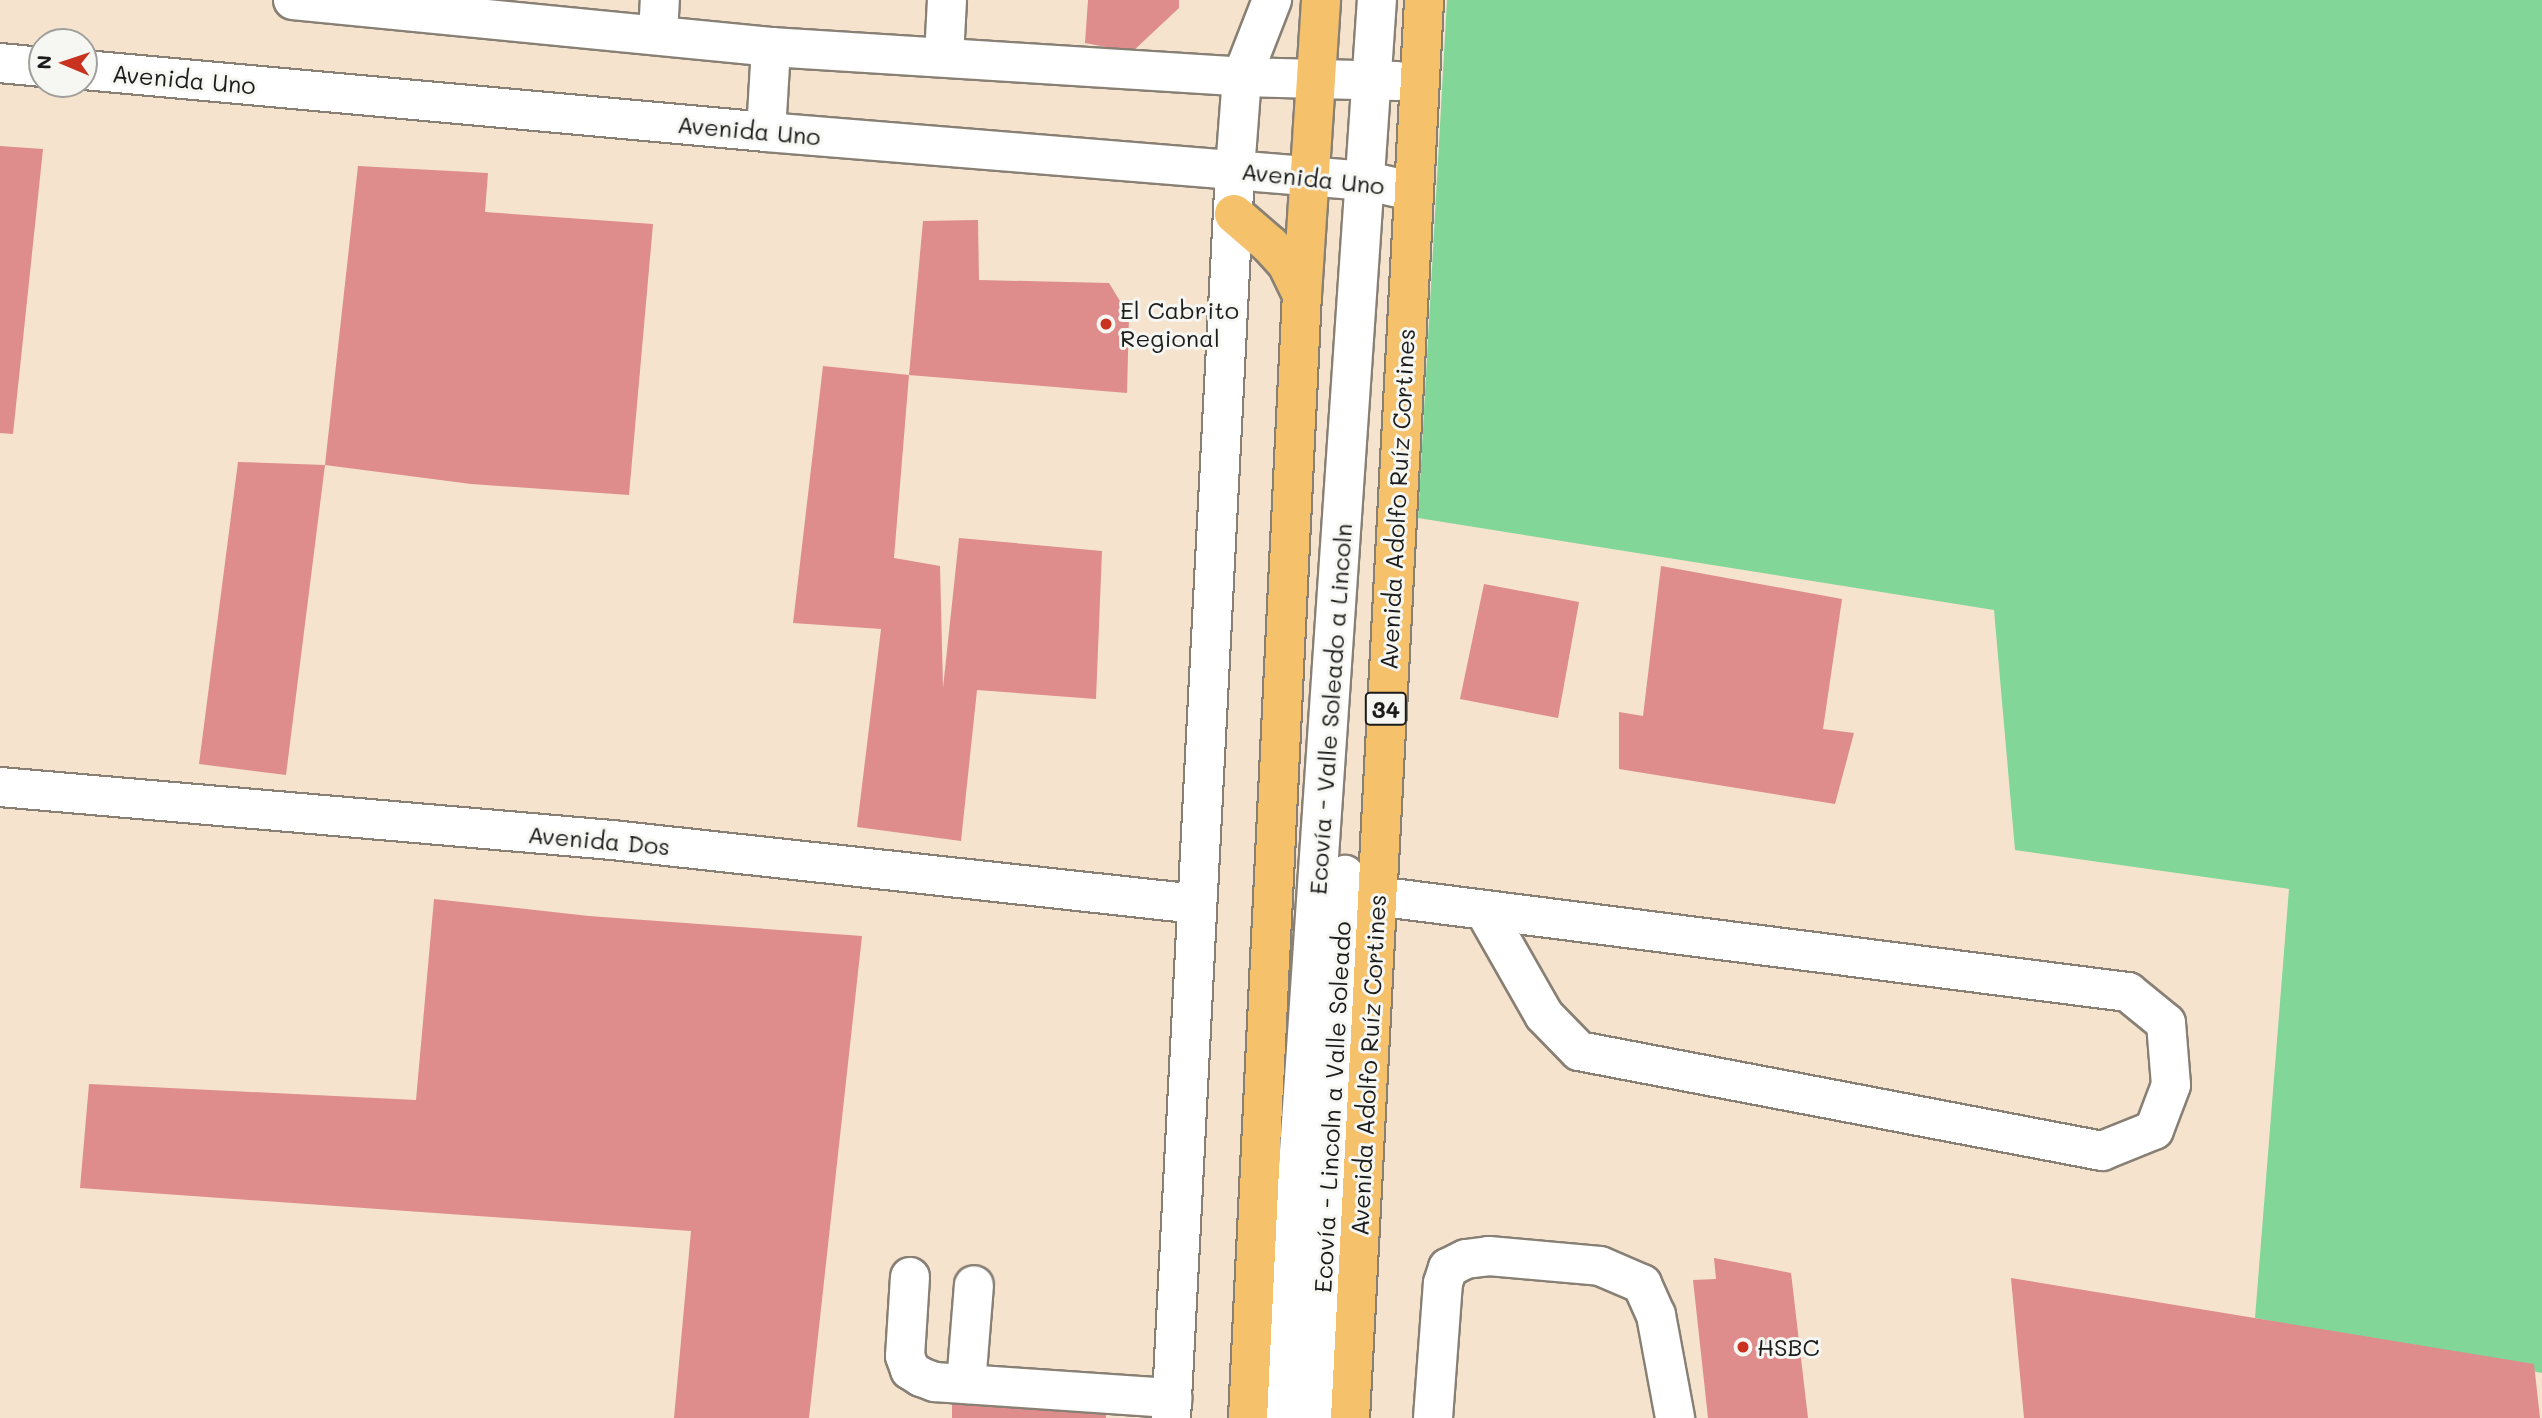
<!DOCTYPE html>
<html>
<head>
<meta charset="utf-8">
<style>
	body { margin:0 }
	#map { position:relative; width:2542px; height:1418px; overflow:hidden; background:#f5e3ce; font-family:Mali,sans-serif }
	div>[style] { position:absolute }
	.green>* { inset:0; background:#82d698 }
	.building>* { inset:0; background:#de8c8c }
	.roads { filter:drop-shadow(2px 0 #888075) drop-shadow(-2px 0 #888075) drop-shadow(0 2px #888075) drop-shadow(0 -2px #888075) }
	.minor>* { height:38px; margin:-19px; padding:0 19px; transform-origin:19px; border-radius:19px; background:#fff }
	.major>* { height:38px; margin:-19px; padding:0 19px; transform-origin:19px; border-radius:19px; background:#f5c16b }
	.dots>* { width:19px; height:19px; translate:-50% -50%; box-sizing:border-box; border:4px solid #f6f6f2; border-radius:50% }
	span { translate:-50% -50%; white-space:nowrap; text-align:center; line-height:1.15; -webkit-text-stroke:6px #f6f6f2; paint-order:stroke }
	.shield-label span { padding:2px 5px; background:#f6f6f2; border:2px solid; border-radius:5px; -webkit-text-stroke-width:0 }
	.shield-label { font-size:23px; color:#1c1c1c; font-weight:700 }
	.street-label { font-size:24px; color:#1c1c1c }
	.poi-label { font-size:24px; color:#1c1c1c }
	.left { translate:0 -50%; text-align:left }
	.north { position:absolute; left:28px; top:28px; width:70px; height:70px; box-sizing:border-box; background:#f6f6f2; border:2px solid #9f9f9c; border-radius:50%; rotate:272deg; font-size:19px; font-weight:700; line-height:28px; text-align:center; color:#1c1c1c }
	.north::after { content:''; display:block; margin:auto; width:24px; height:32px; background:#c8321e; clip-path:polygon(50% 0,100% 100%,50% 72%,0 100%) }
</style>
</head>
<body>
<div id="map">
	<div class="green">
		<i style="clip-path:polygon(1447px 0,2542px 0,2542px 1373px,2255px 1318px,2289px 889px,2015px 850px,1994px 610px,1418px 518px)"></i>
	</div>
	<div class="building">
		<i style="clip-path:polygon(1088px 0,1179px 0,1179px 8px,1132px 52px,1085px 43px)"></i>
		<i style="clip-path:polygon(0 146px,43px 149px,13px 434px,0 433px)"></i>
		<i style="clip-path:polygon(358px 166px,488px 173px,485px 212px,653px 224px,629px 495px,471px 484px,325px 465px,286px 775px,199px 764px,238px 462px,325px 465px)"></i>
		<i style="clip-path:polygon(978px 220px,979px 280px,1109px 283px,1129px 316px,1127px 393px,909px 375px,923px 221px)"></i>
		<i style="clip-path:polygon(823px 366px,909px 375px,894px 558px,940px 566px,943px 688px,959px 538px,1102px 551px,1096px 699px,977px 690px,961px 841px,857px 827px,881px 629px,793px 623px)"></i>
		<i style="clip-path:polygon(1661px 566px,1842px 599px,1823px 729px,1854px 733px,1835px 804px,1619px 769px,1619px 712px,1643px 716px)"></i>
		<i style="clip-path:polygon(1484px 584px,1579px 602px,1558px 718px,1460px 699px)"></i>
		<i style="clip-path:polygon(434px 899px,589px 916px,862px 936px,809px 1418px,674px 1418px,691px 1231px,80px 1188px,89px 1084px,416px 1100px)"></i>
		<i style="clip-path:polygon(1714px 1258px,1791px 1273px,1808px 1418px,1708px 1418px,1693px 1280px,1716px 1279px)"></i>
		<i style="clip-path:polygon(2011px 1278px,2534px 1364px,2540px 1418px,2024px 1418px)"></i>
		<i style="clip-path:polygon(952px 1402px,1106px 1415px,1106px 1418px,952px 1418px)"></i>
	</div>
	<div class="roads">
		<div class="minor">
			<i style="left:293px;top:0;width:480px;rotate:5.6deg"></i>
			<i style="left:771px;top:47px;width:472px;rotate:3.6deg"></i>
			<i style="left:1242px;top:77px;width:155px;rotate:1.5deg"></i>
			<i style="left:658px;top:35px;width:35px;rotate:-87deg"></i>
			<i style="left:944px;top:57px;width:57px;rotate:-87deg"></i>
			<i style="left:0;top:63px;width:42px;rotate:5.4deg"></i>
			<i style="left:84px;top:70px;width:685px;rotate:5.19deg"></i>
			<i style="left:766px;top:132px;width:603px;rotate:4.66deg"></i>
			<i style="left:1367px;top:181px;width:46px;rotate:12.5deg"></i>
			<i style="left:766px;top:132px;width:85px;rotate:-86.6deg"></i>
			<i style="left:0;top:787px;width:614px;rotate:4.95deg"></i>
			<i style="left:612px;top:840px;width:587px;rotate:6.25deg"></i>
			<i style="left:1376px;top:896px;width:758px;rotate:7.28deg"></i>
			<i style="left:2128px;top:992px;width:49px;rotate:39.2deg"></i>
			<i style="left:2166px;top:1023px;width:62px;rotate:85.4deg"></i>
			<i style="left:2171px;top:1085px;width:48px;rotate:110.7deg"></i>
			<i style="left:2154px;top:1130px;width:56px;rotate:158deg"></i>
			<i style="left:2102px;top:1151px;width:532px;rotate:-169.18deg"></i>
			<i style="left:1579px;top:1051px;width:50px;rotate:-134.2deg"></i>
			<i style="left:1544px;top:1015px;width:121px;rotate:-119.7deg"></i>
			<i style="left:910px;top:1277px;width:79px;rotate:93.6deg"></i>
			<i style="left:905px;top:1356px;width:15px;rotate:70deg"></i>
			<i style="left:910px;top:1370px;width:13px;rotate:32deg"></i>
			<i style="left:921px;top:1377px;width:15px;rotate:20deg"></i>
			<i style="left:935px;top:1382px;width:238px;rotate:3.9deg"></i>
			<i style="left:966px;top:1384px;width:99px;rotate:-85.4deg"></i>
			<i style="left:1171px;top:1418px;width:1250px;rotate:-87.06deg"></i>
			<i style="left:1235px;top:170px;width:93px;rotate:-85.7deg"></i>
			<i style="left:1242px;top:77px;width:83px;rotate:-68.7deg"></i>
			<i style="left:1281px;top:1418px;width:1421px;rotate:-86.13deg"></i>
			<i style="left:1315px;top:1418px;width:544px;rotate:-86.84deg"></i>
			<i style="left:1433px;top:1418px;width:135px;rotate:-85.8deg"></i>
			<i style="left:1443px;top:1283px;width:16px;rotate:-72deg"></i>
			<i style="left:1448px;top:1268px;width:20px;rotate:-27deg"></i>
			<i style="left:1466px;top:1259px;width:23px;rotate:-7deg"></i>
			<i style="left:1489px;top:1256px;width:111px;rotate:5.1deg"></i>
			<i style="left:1600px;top:1266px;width:46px;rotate:23.2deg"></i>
			<i style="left:1642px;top:1284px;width:34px;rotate:66deg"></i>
			<i style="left:1656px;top:1315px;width:105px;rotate:79.5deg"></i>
		</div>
		<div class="major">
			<i style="left:1234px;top:214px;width:48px;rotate:40.7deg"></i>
			<i style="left:1270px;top:245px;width:25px;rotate:48deg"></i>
			<i style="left:1287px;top:264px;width:34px;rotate:64deg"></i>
			<i style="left:1248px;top:1418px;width:1124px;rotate:-87.25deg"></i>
			<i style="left:1302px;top:295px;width:296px;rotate:-86.3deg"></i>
			<i style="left:1350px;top:1418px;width:1420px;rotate:-87.01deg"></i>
		</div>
	</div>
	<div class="dots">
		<i style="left:1106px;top:324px;background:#c8321e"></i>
		<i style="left:1743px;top:1347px;background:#c8321e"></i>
	</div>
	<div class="shield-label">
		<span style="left:1386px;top:709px">34</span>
	</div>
	<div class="street-label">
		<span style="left:184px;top:79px;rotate:5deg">Avenida Uno</span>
		<span style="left:749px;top:130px;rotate:5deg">Avenida Uno</span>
		<span style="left:1313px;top:178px;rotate:6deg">Avenida Uno</span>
		<span style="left:1397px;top:499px;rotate:-87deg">Avenida Adolfo Ruíz Cortines</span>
		<span style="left:1330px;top:709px;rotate:-86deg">Ecovía - Valle Soleado a Lincoln</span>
		<span style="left:599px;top:840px;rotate:5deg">Avenida Dos</span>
		<span style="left:1368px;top:1065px;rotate:-87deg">Avenida Adolfo Ruíz Cortines</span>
		<span style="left:1332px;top:1107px;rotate:-87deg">Ecovía - Lincoln a Valle Soleado</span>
	</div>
	<div class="poi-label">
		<span class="left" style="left:1120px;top:324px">El Cabrito<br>Regional</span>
		<span class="left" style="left:1757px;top:1347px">HSBC</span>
	</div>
	<div class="north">N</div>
</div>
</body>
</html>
